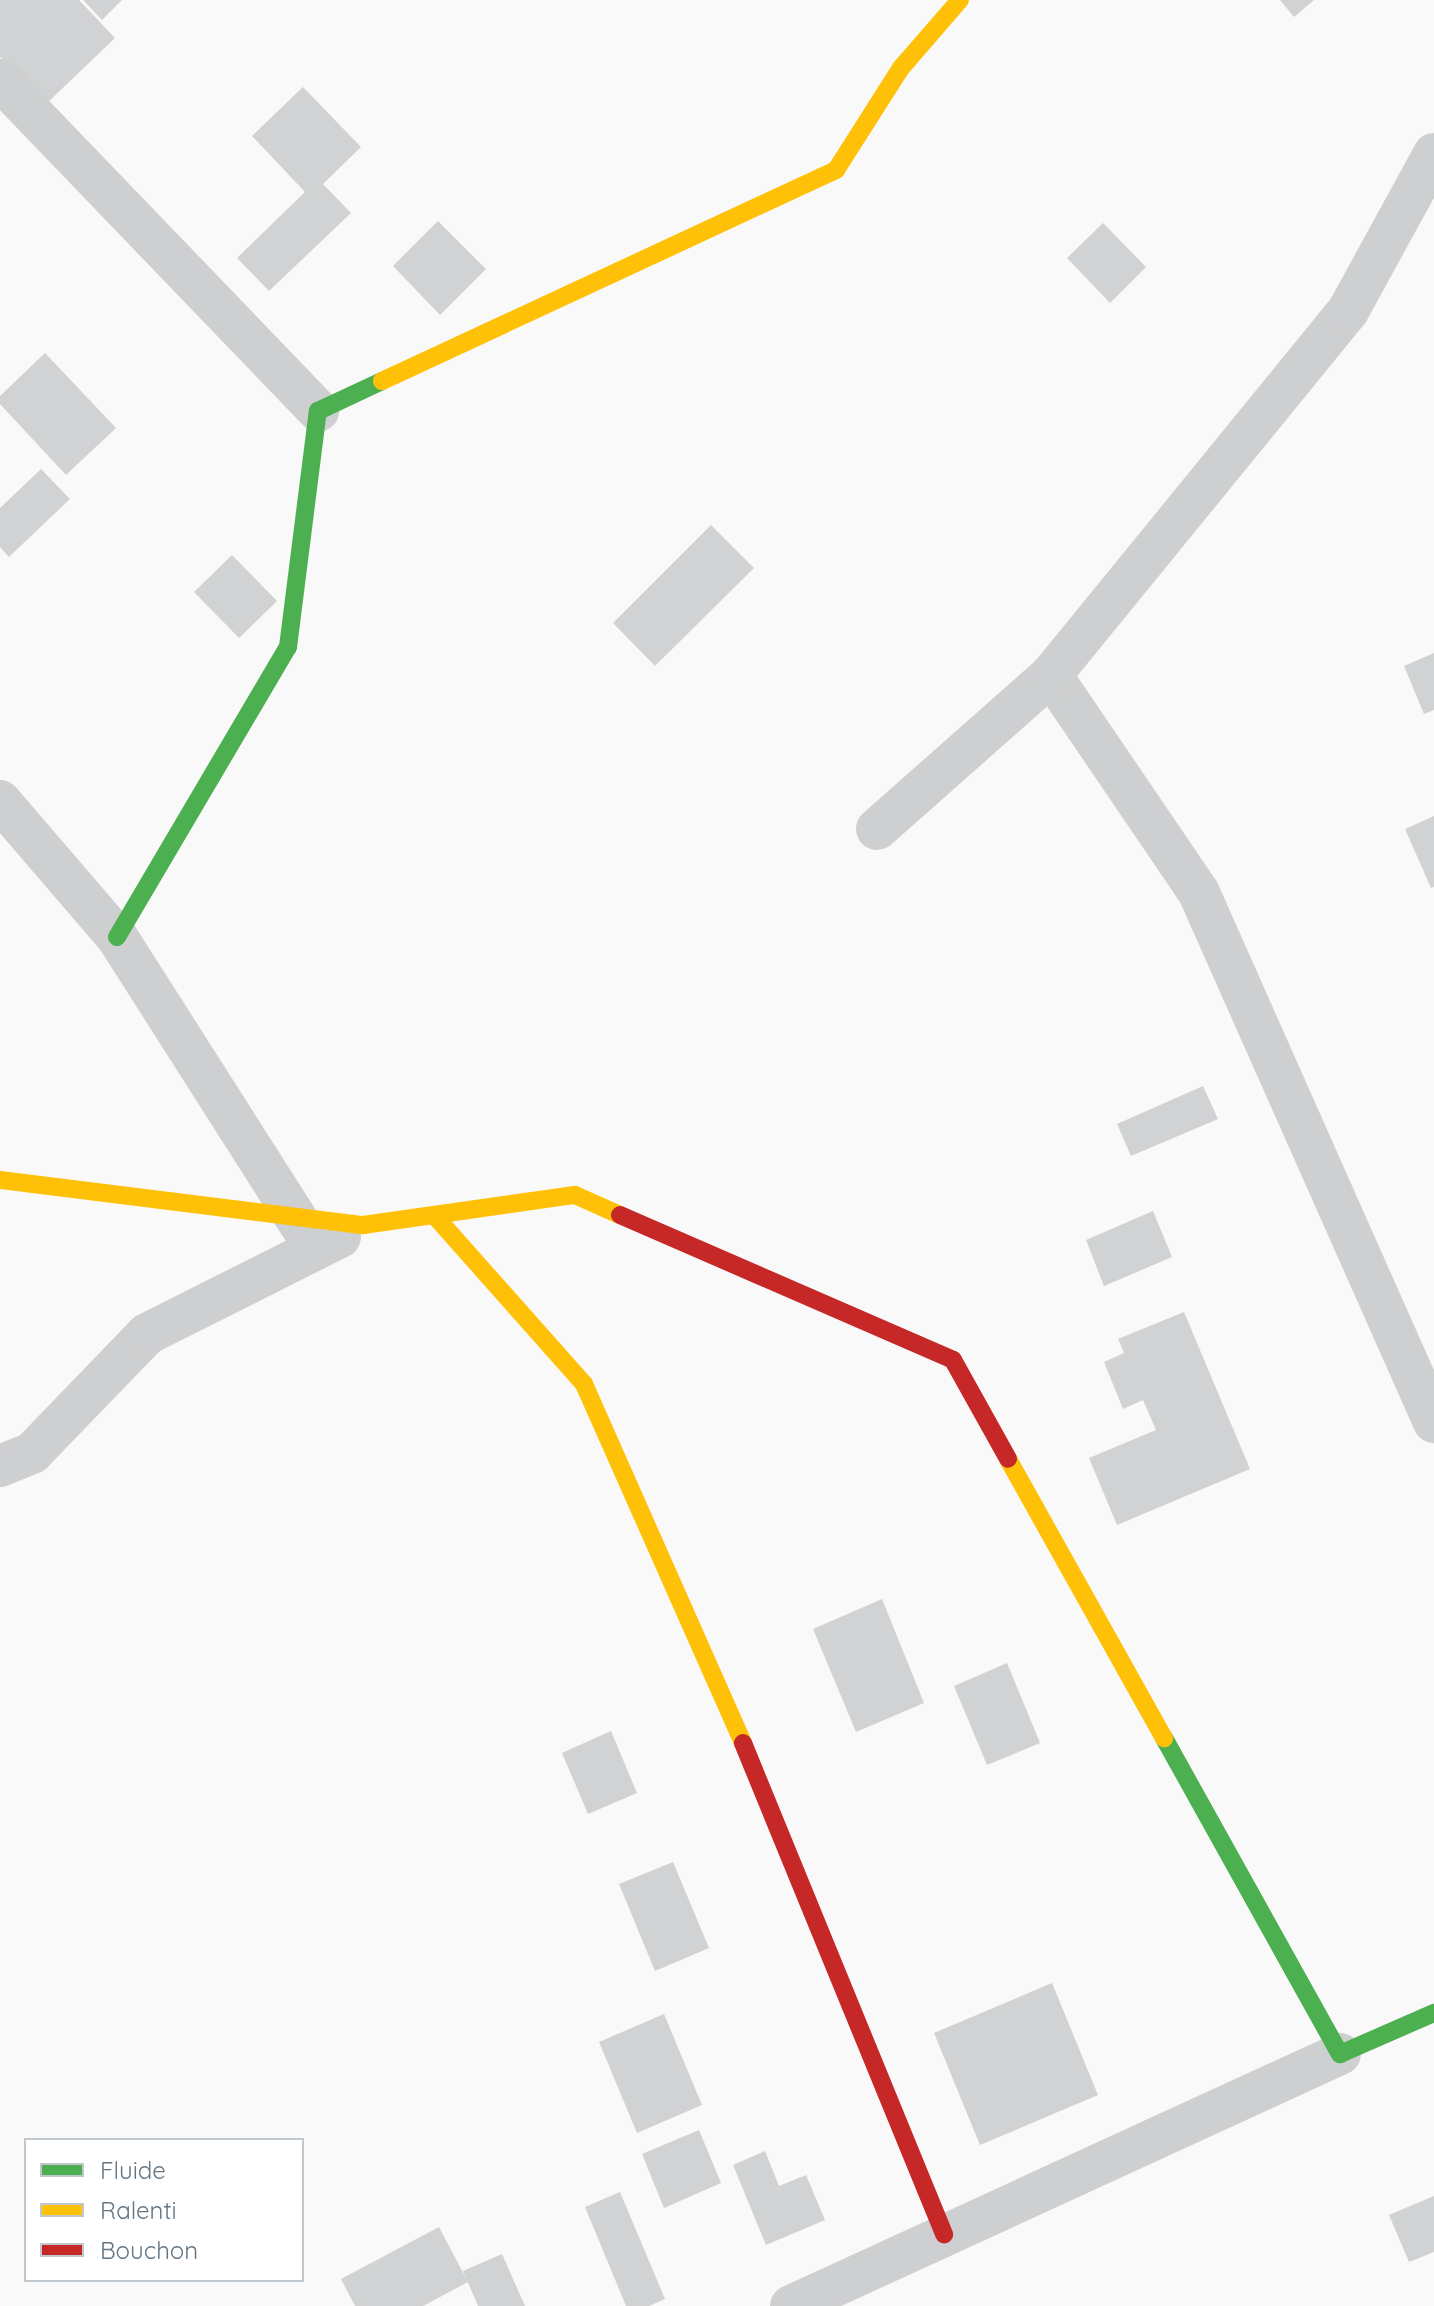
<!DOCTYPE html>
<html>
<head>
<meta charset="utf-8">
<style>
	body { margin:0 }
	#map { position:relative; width:1434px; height:2306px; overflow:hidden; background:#f9f9f9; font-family:Quicksand,sans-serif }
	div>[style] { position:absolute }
	.building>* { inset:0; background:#d0d2d3 }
	.street>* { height:42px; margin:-21px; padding:0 21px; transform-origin:21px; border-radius:21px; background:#cecfd0 }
	.fast>* { height:18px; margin:-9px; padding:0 9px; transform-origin:9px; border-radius:9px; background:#4caf50 }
	.slow>* { height:18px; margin:-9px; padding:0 9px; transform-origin:9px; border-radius:9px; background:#ffc107 }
	.jam>* { height:18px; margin:-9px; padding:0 9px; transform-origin:9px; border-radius:9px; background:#c62828 }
	span { translate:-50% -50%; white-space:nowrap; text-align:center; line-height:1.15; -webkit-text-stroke:8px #fff; paint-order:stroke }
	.legend { position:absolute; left:24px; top:2138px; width:280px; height:144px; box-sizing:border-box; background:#fff; border:2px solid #c1c8cd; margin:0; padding:10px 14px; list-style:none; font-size:24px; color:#657683 }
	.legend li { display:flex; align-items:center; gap:16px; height:40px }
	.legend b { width:40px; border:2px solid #c1c8cd }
</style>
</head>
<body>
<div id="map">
	<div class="building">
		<i style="clip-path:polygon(0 0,79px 0,115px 38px,45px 105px,0 57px)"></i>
		<i style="clip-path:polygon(83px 0,122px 0,102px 20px)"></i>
		<i style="clip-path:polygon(1280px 0,1314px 0,1294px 17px)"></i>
		<i style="clip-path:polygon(303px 87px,361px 147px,323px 184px,351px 213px,269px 291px,237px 258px,305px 192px,252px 136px)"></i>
		<i style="clip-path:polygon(438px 221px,486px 269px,440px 315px,393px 266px)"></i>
		<i style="clip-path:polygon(1103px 223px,1146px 267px,1110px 303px,1067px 258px)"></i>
		<i style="clip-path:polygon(45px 353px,116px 428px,66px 475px,0 404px,0 396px)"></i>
		<i style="clip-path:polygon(41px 469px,70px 499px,9px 557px,0 547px,0 508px)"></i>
		<i style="clip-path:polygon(711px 525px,754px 568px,655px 666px,613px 623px)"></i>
		<i style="clip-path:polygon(232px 555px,277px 601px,239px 638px,194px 592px)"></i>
		<i style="clip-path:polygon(1434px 653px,1434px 710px,1424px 714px,1404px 666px)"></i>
		<i style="clip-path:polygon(1434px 816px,1434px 887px,1431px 888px,1405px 829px)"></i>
		<i style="clip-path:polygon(1203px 1086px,1218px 1119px,1131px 1156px,1117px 1124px)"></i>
		<i style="clip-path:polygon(1153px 1211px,1172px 1257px,1104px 1286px,1086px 1240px)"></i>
		<i style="clip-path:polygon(1184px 1312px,1250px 1469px,1117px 1525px,1089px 1458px,1156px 1430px,1143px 1400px,1123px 1409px,1104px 1362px,1124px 1353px,1118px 1339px)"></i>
		<i style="clip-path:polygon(882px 1599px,924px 1703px,856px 1732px,813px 1629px)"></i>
		<i style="clip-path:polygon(1007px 1663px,1040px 1743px,987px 1765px,954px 1686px)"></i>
		<i style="clip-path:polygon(611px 1731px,637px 1793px,588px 1814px,562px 1753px)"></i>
		<i style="clip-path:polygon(673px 1862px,709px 1948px,655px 1971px,619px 1884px)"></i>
		<i style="clip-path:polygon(1052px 1983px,1098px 2095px,980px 2145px,934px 2033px)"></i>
		<i style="clip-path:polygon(664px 2014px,702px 2105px,637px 2133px,599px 2042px)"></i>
		<i style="clip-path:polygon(699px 2130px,721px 2183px,664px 2208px,642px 2154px)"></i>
		<i style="clip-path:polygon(765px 2151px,779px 2186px,806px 2175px,825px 2220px,766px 2245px,733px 2165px)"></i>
		<i style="clip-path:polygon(620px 2192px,665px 2299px,649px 2306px,626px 2306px,585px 2207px)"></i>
		<i style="clip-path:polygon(1434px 2196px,1434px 2252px,1409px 2262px,1389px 2215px)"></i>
		<i style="clip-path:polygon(439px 2227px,468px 2282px,423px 2306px,355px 2306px,341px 2279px)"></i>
		<i style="clip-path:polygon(502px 2254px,525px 2306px,478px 2306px,463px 2271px)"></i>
	</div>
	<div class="street">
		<i style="left:0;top:80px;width:459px;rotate:46.1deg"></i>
		<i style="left:1051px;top:675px;width:263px;rotate:55.8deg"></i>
		<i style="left:1199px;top:893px;width:579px;rotate:66.05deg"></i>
		<i style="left:0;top:801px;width:179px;rotate:49.3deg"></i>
		<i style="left:117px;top:937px;width:370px;rotate:57.5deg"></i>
		<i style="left:877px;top:829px;width:232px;rotate:-41.5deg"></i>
		<i style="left:1051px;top:675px;width:470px;rotate:-50.8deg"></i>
		<i style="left:1348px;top:311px;width:179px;rotate:-61.3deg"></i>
		<i style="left:0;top:1466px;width:35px;rotate:-22deg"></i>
		<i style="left:32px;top:1453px;width:165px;rotate:-46deg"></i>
		<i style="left:147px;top:1334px;width:216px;rotate:-26.7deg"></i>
		<i style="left:791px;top:2306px;width:604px;rotate:-24.66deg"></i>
	</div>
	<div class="fast">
		<i style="left:117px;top:937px;width:337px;rotate:-59.5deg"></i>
		<i style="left:288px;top:647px;width:238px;rotate:-82.8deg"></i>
		<i style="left:318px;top:411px;width:71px;rotate:-25.1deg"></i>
		<i style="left:1164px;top:1738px;width:362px;rotate:60.9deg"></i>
		<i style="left:1340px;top:2054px;width:103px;rotate:-23.6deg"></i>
	</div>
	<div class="slow">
		<i style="left:382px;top:381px;width:501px;rotate:-24.93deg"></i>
		<i style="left:836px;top:170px;width:121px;rotate:-57.5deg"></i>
		<i style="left:901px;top:68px;width:90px;rotate:-49.1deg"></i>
		<i style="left:0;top:1180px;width:366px;rotate:7.1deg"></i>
		<i style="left:363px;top:1225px;width:214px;rotate:-8.1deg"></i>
		<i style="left:575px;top:1195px;width:49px;rotate:24deg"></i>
		<i style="left:434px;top:1215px;width:226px;rotate:48.4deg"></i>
		<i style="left:584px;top:1384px;width:393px;rotate:66.1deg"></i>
		<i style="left:1008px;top:1459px;width:320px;rotate:60.8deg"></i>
	</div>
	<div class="jam">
		<i style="left:620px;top:1215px;width:363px;rotate:23.5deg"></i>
		<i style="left:953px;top:1360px;width:113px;rotate:60.9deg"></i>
		<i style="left:743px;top:1743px;width:531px;rotate:67.74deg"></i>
	</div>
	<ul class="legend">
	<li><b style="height:10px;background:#4caf50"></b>Fluide</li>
	<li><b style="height:10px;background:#ffc107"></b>Ralenti</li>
	<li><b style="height:10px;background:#c62828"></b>Bouchon</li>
	</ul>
</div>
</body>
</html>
